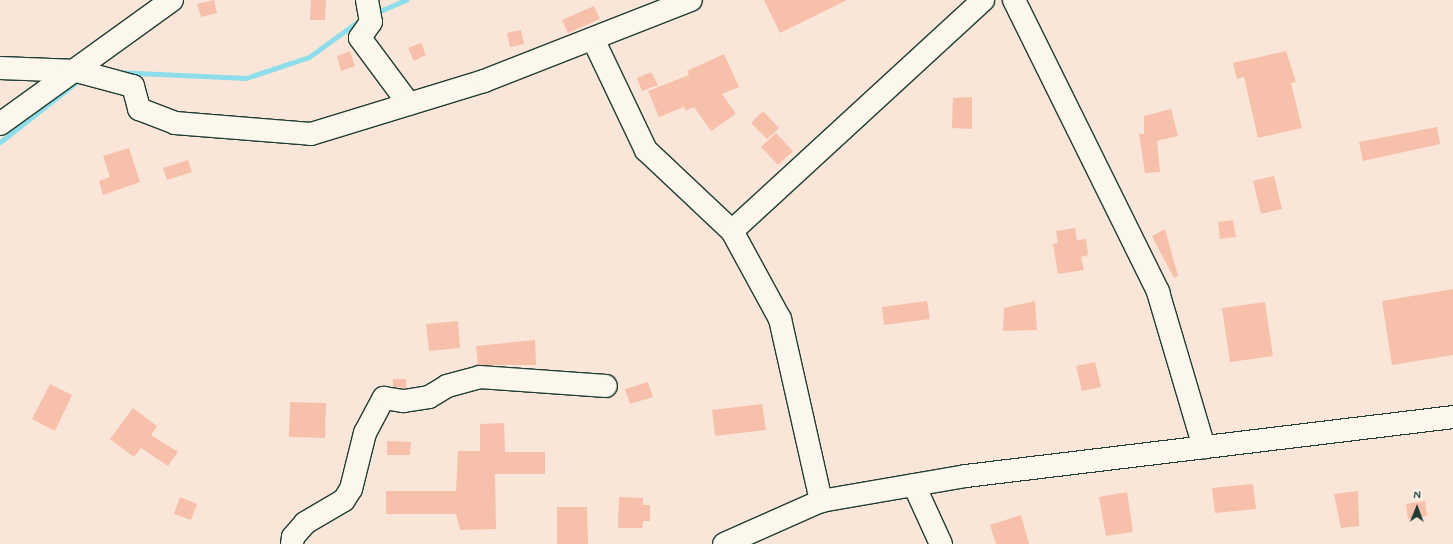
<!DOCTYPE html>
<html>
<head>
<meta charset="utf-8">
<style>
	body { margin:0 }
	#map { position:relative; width:1453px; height:544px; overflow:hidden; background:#fae6d8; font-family:Mynerve,sans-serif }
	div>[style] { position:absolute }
	.stream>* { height:5px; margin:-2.5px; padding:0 2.5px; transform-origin:2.5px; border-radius:2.5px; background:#8eddeb }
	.building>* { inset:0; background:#f7c0ab }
	.roads { filter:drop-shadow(1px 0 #1f3d34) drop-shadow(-1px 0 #1f3d34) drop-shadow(0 1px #1f3d34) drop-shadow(0 -1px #1f3d34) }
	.minor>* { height:22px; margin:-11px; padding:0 11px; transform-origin:11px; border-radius:11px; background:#fbf7ec }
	span { translate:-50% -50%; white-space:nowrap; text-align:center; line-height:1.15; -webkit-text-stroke:3px #fbf7ec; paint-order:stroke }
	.north { position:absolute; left:1397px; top:488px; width:40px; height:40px; -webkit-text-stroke:3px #fbf7ec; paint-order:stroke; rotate:1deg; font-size:11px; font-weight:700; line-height:16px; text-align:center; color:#1f3d34 }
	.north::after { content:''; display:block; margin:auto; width:14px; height:18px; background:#1f3d34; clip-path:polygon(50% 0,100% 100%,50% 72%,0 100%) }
</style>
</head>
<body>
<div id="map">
	<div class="stream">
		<i style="left:375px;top:13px;width:34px;rotate:-23deg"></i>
		<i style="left:115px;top:72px;width:131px;rotate:2.6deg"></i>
		<i style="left:246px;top:78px;width:66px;rotate:-18.4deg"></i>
		<i style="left:309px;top:57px;width:68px;rotate:-36deg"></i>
		<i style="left:0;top:142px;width:100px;rotate:-38.1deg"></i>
	</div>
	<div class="building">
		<i style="clip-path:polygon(214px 0,217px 13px,201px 17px,197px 4px)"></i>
		<i style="clip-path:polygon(311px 0,326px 0,325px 20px,310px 20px)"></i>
		<i style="clip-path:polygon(764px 0,847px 0,780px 33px)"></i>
		<i style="clip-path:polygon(594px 6px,600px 19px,568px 33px,562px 20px)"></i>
		<i style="clip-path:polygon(521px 30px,524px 44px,510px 47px,507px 33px)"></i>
		<i style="clip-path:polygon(421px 43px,426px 55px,414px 61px,408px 48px)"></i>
		<i style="clip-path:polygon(350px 51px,355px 66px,341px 71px,337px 56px)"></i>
		<i style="clip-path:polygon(1286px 51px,1296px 82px,1291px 83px,1302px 128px,1258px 138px,1244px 77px,1237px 79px,1233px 63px)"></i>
		<i style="clip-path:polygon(724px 54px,739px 87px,722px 94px,736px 114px,711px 131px,694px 107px,686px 111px,684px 107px,659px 117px,648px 91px,689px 75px,687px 71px)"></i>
		<i style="clip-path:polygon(651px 72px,658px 85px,642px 91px,637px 78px)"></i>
		<i style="clip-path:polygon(972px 97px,972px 129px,952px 128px,953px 98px)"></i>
		<i style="clip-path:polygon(1171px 109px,1178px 136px,1157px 141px,1160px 172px,1145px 173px,1139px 134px,1144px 134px,1144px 116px)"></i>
		<i style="clip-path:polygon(763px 111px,779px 128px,767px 139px,751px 123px)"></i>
		<i style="clip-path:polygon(1437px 127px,1440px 144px,1363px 161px,1359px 142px)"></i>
		<i style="clip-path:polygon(776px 133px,793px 151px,778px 165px,761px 147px)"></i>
		<i style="clip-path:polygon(129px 148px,140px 182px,103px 195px,99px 181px,110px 177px,103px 156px)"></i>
		<i style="clip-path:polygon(188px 160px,192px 172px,167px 180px,163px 168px)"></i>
		<i style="clip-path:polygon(1274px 176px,1282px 209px,1261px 214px,1253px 181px)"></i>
		<i style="clip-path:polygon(1233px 220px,1236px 237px,1220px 239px,1218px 222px)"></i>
		<i style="clip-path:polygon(1075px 228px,1077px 240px,1086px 239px,1088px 255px,1081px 257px,1084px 270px,1058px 274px,1053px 244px,1058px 243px,1056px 231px)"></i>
		<i style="clip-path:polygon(1165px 229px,1178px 276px,1174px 278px,1152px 236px)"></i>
		<i style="clip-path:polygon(1453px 289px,1453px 355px,1392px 365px,1382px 301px)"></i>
		<i style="clip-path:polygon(927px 301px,930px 319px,884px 325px,882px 307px)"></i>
		<i style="clip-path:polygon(1035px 301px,1037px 330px,1003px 331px,1004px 308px)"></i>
		<i style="clip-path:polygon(1265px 302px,1273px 356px,1230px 362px,1222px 308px)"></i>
		<i style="clip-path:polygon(458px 321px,460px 348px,429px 351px,426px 324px)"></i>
		<i style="clip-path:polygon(535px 340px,536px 365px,478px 365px,476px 346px)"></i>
		<i style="clip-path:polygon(1095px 362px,1101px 387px,1082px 391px,1076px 366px)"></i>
		<i style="clip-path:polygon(393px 379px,406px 379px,406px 388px,393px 387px)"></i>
		<i style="clip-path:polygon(648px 382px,653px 397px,630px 404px,625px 389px)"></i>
		<i style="clip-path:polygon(50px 384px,72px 395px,55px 431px,32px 419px)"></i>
		<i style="clip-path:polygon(290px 402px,326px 403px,325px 438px,289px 437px)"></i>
		<i style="clip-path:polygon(762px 404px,766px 430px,715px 436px,712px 410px)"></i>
		<i style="clip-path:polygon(133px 408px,157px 426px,151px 435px,178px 452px,168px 466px,141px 448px,134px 457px,110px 439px)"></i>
		<i style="clip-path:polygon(504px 423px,505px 452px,545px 452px,545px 474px,495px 474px,496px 529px,460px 530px,456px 514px,386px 514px,386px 491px,456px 491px,458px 451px,480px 451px,480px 424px)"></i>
		<i style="clip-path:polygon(387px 441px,411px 442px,410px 455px,387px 455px)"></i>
		<i style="clip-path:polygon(1253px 484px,1256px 509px,1215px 513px,1212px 488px)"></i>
		<i style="clip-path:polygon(1358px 491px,1359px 526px,1341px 528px,1334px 494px)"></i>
		<i style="clip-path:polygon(1127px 492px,1133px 532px,1106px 536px,1099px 497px)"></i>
		<i style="clip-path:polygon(180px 497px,197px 504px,191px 520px,174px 514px)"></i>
		<i style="clip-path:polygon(619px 497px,643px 498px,643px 505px,650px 505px,650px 521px,643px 521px,642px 528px,618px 528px)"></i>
		<i style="clip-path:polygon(1425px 501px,1427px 516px,1408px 519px,1406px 504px)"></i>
		<i style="clip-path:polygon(557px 507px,587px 507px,588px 544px,557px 544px)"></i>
		<i style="clip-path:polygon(1021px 515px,1029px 544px,996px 544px,990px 525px)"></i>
	</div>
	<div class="roads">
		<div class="minor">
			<i style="left:367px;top:0;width:22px;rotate:80deg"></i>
			<i style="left:371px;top:22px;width:19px;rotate:125deg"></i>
			<i style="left:360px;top:38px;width:82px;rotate:53.4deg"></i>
			<i style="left:1014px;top:0;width:326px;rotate:63.7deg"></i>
			<i style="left:1158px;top:292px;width:162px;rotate:73.5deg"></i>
			<i style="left:593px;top:39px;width:123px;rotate:64.5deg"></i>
			<i style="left:646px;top:150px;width:118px;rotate:43.3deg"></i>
			<i style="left:732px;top:231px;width:100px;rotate:61.4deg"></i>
			<i style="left:780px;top:319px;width:187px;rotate:77.3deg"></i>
			<i style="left:0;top:68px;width:77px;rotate:2.2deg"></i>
			<i style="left:77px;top:71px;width:58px;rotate:15deg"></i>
			<i style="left:133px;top:86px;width:24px;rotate:75deg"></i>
			<i style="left:139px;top:109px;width:39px;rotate:21deg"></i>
			<i style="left:175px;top:123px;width:136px;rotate:4.6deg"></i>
			<i style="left:311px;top:134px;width:181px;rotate:-17deg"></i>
			<i style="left:484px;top:81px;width:222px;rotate:-21.4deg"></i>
			<i style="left:0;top:124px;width:212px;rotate:-35.8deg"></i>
			<i style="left:732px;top:231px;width:341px;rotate:-42.6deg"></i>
			<i style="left:914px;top:485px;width:65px;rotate:65.4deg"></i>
			<i style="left:292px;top:544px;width:7px;rotate:-82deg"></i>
			<i style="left:293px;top:537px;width:18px;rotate:-49deg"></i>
			<i style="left:305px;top:523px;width:45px;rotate:-30.5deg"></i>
			<i style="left:344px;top:500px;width:13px;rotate:-58deg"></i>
			<i style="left:351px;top:489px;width:58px;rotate:-76deg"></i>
			<i style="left:365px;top:433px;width:40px;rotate:-62deg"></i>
			<i style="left:384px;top:398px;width:20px;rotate:9deg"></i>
			<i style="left:404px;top:401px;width:25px;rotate:-9deg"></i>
			<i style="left:429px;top:397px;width:21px;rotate:-31deg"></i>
			<i style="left:447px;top:386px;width:34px;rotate:-15deg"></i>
			<i style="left:480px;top:377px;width:126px;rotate:4.1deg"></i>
			<i style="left:724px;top:544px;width:106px;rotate:-23.9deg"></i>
			<i style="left:821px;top:501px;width:147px;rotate:-9.8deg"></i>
			<i style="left:966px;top:476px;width:491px;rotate:-6.9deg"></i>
		</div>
	</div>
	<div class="north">N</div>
</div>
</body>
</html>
